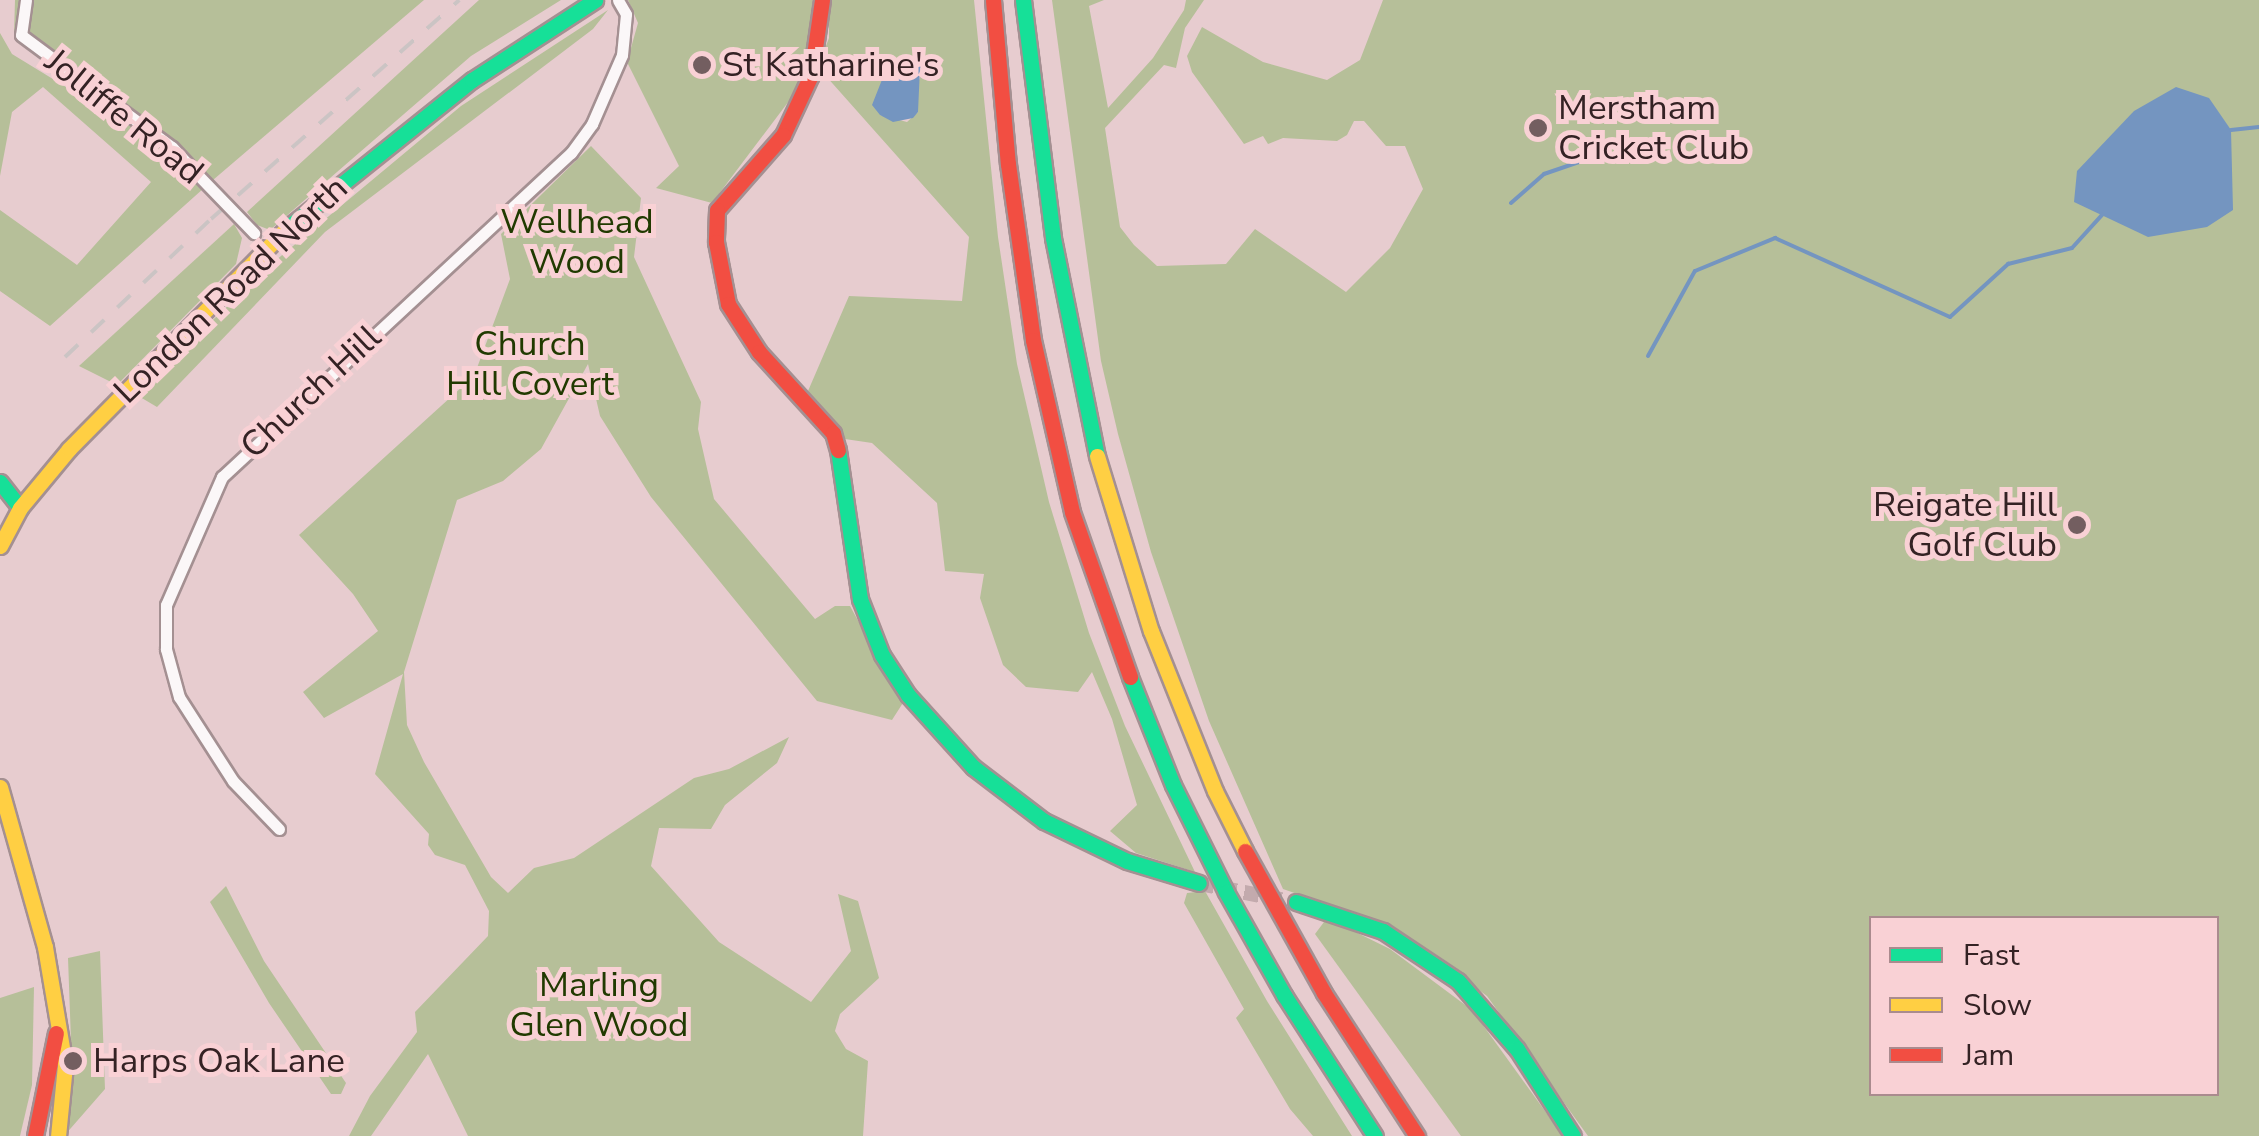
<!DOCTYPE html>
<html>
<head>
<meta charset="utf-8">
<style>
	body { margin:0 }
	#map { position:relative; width:2259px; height:1136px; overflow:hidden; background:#e7cccf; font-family:"Nunito Sans",sans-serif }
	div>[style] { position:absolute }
	.green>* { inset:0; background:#b6bf99 }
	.water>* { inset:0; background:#7495c0 }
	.stream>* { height:4px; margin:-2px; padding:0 2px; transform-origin:2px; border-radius:2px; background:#7495c0 }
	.secondary-tunnel>* { height:15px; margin-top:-7.5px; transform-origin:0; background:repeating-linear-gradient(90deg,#c3aaad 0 15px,transparent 0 23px) }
	.roads { filter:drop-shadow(2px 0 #a49092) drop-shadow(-2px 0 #a49092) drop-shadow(0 2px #a49092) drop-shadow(0 -2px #a49092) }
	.street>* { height:11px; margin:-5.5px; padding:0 5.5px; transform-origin:5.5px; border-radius:5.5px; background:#fbf7f8 }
	.fast>* { height:15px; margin:-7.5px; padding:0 7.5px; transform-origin:7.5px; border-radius:7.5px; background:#16e098 }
	.slow>* { height:15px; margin:-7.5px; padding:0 7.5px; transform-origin:7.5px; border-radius:7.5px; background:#ffcf43 }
	.jam>* { height:15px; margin:-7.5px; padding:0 7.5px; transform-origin:7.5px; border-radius:7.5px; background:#f24e42 }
	.rail>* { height:4px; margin-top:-2px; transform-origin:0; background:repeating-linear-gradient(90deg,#cbc4c4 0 18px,transparent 0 36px) }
	.bridges { filter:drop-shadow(2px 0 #a49092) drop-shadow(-2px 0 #a49092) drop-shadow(0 2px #a49092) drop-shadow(0 -2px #a49092) }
	.street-bridge>* { height:11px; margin:-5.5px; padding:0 5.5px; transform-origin:5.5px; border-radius:5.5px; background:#fbf7f8 }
	.dots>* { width:28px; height:28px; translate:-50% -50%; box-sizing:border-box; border:5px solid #f9d1d5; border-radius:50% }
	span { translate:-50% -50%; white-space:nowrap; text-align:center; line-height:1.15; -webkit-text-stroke:10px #f9d1d5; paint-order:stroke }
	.poi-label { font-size:35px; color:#342224 }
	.left { translate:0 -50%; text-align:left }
	.right { translate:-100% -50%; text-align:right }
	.street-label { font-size:35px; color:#342224 }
	.park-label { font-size:35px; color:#213a01 }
	.legend { position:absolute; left:1869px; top:916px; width:350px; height:180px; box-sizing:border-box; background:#f9d1d5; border:2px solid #aa8b8e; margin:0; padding:12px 18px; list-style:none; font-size:30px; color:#342224 }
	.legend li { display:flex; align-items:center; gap:20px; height:50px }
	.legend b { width:50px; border:2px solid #aa8b8e }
</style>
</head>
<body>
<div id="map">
	<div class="green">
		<i style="clip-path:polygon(15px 0,424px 0,213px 180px,176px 141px,25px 44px,14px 34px)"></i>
		<i style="clip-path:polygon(479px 0,561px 0,471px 56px,270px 230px,257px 225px,247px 212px)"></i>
		<i style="clip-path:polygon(628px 0,817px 0,818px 36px,798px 89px,712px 203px,656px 188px,679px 166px,627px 62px,638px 23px)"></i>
		<i style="clip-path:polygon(evenodd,829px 0,974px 0,998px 237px,1017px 364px,1049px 502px,1089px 633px,1125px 726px,1195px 872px,1136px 853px,1110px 831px,1137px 805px,1112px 719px,1092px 672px,1078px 692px,1026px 687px,1003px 665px,980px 598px,984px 574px,945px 571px,937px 503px,872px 443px,845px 439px,808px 391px,849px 296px,962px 301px,969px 237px,825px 75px,813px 80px,829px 38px,829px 0,928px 58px,917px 85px,918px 112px,907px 122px,880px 115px,928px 58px)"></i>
		<i style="clip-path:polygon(evenodd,1052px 0,1104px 0,1089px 6px,1108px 108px,1153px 58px,1184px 10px,1186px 0,1204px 0,1185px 28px,1176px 68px,1164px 65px,1105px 128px,1120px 227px,1134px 245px,1157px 266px,1226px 264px,1255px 229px,1346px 292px,1390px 248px,1423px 189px,1405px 146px,1386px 146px,1364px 121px,1354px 121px,1347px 135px,1337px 141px,1283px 138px,1268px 144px,1263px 136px,1244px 144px,1192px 72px,1187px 56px,1202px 27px,1263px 62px,1327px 80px,1360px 60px,1383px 0,2259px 0,2259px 1136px,1588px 1136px,1487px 996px,1396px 928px,1283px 889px,1209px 721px,1151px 552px,1118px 434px,1101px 361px,1052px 0,1872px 918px,2216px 918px,2216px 1094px,1872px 1094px,1872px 918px)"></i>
		<i style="clip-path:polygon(608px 10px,593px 29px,325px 232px,157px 407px,135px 394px,275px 261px,461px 106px)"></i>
		<i style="clip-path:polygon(0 33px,12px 54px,169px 150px,204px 188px,50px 326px,0 291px,0 210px,77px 265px,151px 182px,43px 87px,12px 112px,0 176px)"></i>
		<i style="clip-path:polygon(591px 146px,641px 198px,634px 257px,701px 402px,698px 429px,714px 499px,815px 619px,835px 606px,850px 606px,889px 677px,908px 695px,892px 720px,817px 701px,651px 497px,600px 416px,588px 364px,541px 449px,503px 481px,457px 500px,404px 672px,407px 725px,424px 762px,491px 877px,508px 893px,534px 868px,574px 858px,694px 778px,729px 769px,789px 737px,777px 763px,725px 805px,711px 829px,659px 828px,651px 866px,719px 942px,811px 1002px,851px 951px,838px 894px,858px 901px,879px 978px,840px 1014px,835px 1031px,846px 1049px,868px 1061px,863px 1136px,468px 1136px,428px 1054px,371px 1136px,349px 1136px,370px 1096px,417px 1032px,415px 1012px,488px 936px,489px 911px,465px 865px,435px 855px,428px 845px,429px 834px,375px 774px,403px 674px,324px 718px,303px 692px,378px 631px,353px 594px,299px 535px,474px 376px,510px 279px,501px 234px)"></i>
		<i style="clip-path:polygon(234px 224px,242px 238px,236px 264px,117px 385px,79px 366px)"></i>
		<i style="clip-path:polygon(226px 886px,264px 961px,346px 1083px,341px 1094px,331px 1094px,269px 1003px,210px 902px)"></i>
		<i style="clip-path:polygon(1205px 891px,1267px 1001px,1352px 1136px,1313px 1136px,1290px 1109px,1236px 1018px,1244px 1009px,1184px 903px,1187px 893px)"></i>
		<i style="clip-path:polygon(1327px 918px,1390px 949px,1472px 1010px,1563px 1136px,1461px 1136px,1315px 934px)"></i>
		<i style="clip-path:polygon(100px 951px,105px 1089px,64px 1136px,72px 1069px,68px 958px)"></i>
		<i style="clip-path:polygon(34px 987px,32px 1085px,20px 1136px,0 1136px,0 998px)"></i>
	</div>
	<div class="water">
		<i style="clip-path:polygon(930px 56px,920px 68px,918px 112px,913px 118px,893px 122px,880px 115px,872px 105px,887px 67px)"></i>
		<i style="clip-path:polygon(2176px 87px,2209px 98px,2231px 130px,2233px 210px,2207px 227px,2148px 237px,2074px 202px,2077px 171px,2134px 111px)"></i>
	</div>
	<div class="stream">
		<i style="left:2231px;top:130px;width:28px;rotate:-6deg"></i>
		<i style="left:1511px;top:203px;width:44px;rotate:-41.3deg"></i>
		<i style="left:1544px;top:174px;width:56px;rotate:-18.8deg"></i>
		<i style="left:1648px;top:356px;width:97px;rotate:-61.1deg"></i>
		<i style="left:1695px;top:271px;width:87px;rotate:-22.4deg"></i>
		<i style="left:1775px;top:238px;width:192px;rotate:24.3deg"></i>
		<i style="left:1950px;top:317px;width:79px;rotate:-42.4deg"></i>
		<i style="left:2008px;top:264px;width:66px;rotate:-14deg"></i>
		<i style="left:2072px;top:248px;width:45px;rotate:-47.7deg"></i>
	</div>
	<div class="secondary-tunnel">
		<i style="left:1199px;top:883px;width:99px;rotate:11.1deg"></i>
	</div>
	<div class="roads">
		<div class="street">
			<i style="left:26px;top:0;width:35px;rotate:98deg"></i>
			<i style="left:21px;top:35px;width:188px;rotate:36.6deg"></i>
			<i style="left:172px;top:147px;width:38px;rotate:47deg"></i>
			<i style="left:279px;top:829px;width:66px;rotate:-133.8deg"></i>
			<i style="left:233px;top:781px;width:100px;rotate:-122.7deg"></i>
			<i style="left:179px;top:697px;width:50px;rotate:-105.2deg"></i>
			<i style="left:166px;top:649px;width:44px;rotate:-90deg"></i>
			<i style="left:166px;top:605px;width:140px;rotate:-66.4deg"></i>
			<i style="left:222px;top:477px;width:476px;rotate:-42.9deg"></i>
			<i style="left:571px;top:153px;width:36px;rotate:-54deg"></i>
			<i style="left:592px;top:124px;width:75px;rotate:-66.5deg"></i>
			<i style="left:622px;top:55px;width:41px;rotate:-84.4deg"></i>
			<i style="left:626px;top:14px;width:16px;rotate:-120deg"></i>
		</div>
		<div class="fast">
			<i style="left:1023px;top:0;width:240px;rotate:82.8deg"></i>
			<i style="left:1053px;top:238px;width:222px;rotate:78.6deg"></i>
			<i style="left:287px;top:228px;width:237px;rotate:-38.7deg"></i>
			<i style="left:472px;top:80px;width:147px;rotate:-33deg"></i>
			<i style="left:838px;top:450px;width:151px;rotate:81.6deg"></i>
			<i style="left:860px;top:599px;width:60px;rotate:68.6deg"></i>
			<i style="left:882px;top:655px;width:48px;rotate:57deg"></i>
			<i style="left:908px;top:695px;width:97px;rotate:47.9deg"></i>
			<i style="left:973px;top:767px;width:89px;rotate:37.3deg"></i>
			<i style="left:1044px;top:821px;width:92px;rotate:25.7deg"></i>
			<i style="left:1127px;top:861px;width:75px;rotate:17deg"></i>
			<i style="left:0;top:482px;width:33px;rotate:52deg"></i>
			<i style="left:1130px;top:677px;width:116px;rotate:68.3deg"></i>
			<i style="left:1173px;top:785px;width:119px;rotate:63.6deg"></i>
			<i style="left:1226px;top:892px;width:118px;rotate:60.6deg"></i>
			<i style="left:1284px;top:995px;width:168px;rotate:57.2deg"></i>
			<i style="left:1296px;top:902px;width:92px;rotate:18.4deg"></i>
			<i style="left:1383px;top:931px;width:90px;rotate:33.7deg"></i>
			<i style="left:1458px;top:981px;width:90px;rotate:49.1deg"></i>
			<i style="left:1517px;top:1049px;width:103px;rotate:57.2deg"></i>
		</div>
		<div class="slow">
			<i style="left:1097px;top:456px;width:183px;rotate:72.9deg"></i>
			<i style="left:1151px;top:631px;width:172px;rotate:68.2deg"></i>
			<i style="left:1215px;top:791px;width:67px;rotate:63.4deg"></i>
			<i style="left:0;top:546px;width:43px;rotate:-62.2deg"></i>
			<i style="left:20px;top:508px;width:77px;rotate:-50.3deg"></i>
			<i style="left:69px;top:449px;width:310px;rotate:-45.4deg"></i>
			<i style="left:0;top:787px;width:166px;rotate:74.3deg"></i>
			<i style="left:45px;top:947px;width:120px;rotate:80.4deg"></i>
			<i style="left:65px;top:1065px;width:71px;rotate:95.6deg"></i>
		</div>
		<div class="jam">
			<i style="left:822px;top:0;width:76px;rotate:98.3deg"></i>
			<i style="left:811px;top:75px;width:66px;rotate:115deg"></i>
			<i style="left:783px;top:135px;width:100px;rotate:131.3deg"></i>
			<i style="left:717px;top:210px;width:32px;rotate:92deg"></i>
			<i style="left:716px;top:242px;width:63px;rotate:79deg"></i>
			<i style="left:728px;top:304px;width:57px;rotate:57.1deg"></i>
			<i style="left:759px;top:352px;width:110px;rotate:47.6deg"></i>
			<i style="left:833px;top:433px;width:18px;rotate:74deg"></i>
			<i style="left:993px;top:0;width:165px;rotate:84.8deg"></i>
			<i style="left:1008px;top:164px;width:178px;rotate:81.9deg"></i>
			<i style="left:1033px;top:340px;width:176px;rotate:77.2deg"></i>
			<i style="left:1072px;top:512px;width:175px;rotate:70.6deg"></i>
			<i style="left:1245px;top:851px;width:162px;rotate:60.9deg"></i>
			<i style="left:1324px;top:993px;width:171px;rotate:57deg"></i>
			<i style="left:35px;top:1136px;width:105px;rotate:-78.5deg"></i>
		</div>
	</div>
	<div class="rail">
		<i style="left:65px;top:357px;width:201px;rotate:-43.4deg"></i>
		<i style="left:211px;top:219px;width:331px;rotate:-41.4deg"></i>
	</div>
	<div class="bridges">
		<div class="street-bridge">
			<i style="left:198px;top:175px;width:81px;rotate:46deg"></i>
		</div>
	</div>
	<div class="dots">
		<i style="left:702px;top:65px;background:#735e60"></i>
		<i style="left:1538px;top:128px;background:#735e60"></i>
		<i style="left:2077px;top:525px;background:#735e60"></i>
		<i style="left:73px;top:1061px;background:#735e60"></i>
	</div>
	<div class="poi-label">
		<span class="left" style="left:722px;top:65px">St Katharine's</span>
		<span class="left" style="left:1558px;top:128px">Merstham<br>Cricket Club</span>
		<span class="right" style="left:2057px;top:525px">Reigate Hill<br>Golf Club</span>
		<span class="left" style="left:93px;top:1061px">Harps Oak Lane</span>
	</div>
	<div class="street-label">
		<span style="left:124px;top:117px;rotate:39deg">Jolliffe Road</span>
		<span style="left:231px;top:290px;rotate:-44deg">London Road North</span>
		<span style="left:311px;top:392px;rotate:-43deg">Church Hill</span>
	</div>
	<div class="park-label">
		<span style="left:577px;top:242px">Wellhead<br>Wood</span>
		<span style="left:530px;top:364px">Church<br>Hill Covert</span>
		<span style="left:599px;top:1005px">Marling<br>Glen Wood</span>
	</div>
	<ul class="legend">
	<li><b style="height:12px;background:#16e098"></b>Fast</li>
	<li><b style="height:12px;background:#ffcf43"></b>Slow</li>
	<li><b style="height:12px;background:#f24e42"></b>Jam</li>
	</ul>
</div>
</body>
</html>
